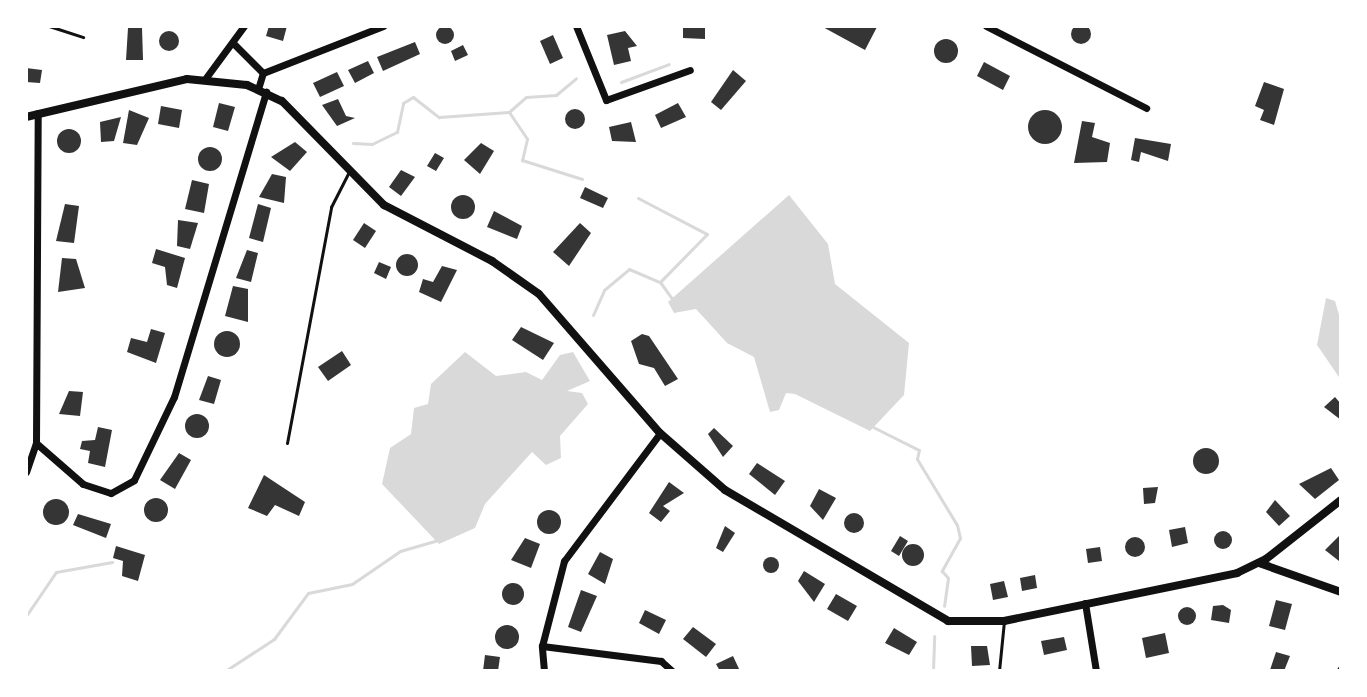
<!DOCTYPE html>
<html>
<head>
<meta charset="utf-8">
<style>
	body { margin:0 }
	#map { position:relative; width:1367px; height:697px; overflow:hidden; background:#fff; font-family:"PT Sans Narrow",sans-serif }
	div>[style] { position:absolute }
	.water>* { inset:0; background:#d9d9d9 }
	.stream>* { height:3px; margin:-1.5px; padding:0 1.5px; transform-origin:1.5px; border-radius:1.5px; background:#d9d9d9 }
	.building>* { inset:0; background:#353535 }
	.round { border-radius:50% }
	.service>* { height:3px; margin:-1.5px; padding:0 1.5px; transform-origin:1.5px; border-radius:1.5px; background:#111 }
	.minor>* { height:7px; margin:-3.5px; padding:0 3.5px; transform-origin:3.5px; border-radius:3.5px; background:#111 }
	.tertiary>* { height:8px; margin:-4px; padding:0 4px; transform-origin:4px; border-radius:4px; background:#111 }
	span { translate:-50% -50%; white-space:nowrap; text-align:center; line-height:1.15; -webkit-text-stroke:6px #fff; paint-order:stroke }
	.frame { position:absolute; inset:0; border:28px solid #fff; pointer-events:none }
</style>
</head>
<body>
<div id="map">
	<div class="water">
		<i style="clip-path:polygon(789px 195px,828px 244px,835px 284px,909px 343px,904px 395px,870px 431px,795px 394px,786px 393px,779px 410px,770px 412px,754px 357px,727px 343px,696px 309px,674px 313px,668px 302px)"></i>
		<i style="clip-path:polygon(1326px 298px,1335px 301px,1341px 322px,1341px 380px,1317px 345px)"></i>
		<i style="clip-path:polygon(573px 352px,590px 381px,567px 391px,582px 393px,588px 404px,560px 436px,561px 458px,546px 465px,532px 452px,485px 504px,475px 528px,439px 544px,382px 484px,390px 448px,411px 434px,414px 408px,428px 404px,431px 384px,465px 352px,496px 376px,526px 372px,542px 380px,560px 355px)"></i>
	</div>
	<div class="stream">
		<i style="left:621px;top:82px;width:51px;rotate:-20.6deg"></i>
		<i style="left:510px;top:111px;width:21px;rotate:-41deg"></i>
		<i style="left:526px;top:97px;width:30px;rotate:-4deg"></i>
		<i style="left:556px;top:95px;width:26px;rotate:-40deg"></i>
		<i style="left:353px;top:143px;width:19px;rotate:3deg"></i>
		<i style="left:372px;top:144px;width:28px;rotate:-26deg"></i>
		<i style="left:397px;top:132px;width:30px;rotate:-78deg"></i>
		<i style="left:403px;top:103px;width:12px;rotate:-31deg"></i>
		<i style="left:413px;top:97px;width:33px;rotate:38deg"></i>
		<i style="left:439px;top:117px;width:70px;rotate:-4.1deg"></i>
		<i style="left:509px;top:112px;width:32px;rotate:56deg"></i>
		<i style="left:527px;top:139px;width:22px;rotate:103deg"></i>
		<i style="left:522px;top:160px;width:63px;rotate:17.6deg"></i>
		<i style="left:638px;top:198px;width:78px;rotate:27.6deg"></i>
		<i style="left:707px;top:234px;width:67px;rotate:134.4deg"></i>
		<i style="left:660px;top:282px;width:22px;rotate:54deg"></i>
		<i style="left:593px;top:315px;width:27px;rotate:-66deg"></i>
		<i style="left:604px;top:290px;width:33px;rotate:-40deg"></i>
		<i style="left:629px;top:269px;width:34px;rotate:23deg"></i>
		<i style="left:873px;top:427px;width:51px;rotate:26.6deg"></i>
		<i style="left:919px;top:450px;width:9px;rotate:103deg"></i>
		<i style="left:917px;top:459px;width:77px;rotate:58.8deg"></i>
		<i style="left:957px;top:525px;width:13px;rotate:77deg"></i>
		<i style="left:960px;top:538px;width:38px;rotate:119deg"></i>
		<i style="left:942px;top:571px;width:9px;rotate:49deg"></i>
		<i style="left:948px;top:578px;width:28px;rotate:98deg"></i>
		<i style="left:26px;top:616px;width:53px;rotate:-55.7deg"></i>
		<i style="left:56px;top:572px;width:57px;rotate:-10.1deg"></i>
		<i style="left:225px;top:671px;width:59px;rotate:-33.1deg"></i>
		<i style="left:274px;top:639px;width:57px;rotate:-53.5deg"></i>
		<i style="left:308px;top:593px;width:45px;rotate:-11.6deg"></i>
		<i style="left:352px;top:584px;width:58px;rotate:-34.5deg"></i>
		<i style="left:400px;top:551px;width:37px;rotate:-16deg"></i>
		<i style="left:933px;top:671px;width:35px;rotate:-88deg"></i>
	</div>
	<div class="building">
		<i class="round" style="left:1071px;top:24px;width:20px;height:20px"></i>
		<i class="round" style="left:436px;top:26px;width:18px;height:18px"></i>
		<i style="clip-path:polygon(269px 26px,287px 26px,283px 41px,266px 36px)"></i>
		<i style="clip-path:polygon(683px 26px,705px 26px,705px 39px,683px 38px)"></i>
		<i style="clip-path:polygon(821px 26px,874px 26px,877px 27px,865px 50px)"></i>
		<i style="clip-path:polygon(128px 28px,142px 28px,143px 60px,126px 60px)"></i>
		<i class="round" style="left:159px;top:31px;width:20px;height:20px"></i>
		<i style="clip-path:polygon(625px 31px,637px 46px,628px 48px,631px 61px,614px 65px,607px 35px)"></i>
		<i style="clip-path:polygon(553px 35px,563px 58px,550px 64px,540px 41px)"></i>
		<i class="round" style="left:934px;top:39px;width:24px;height:24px"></i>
		<i style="clip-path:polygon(415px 42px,420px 54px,383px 71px,377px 57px)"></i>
		<i style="clip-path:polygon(463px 45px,468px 55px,455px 61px,451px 51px)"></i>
		<i style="clip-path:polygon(368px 61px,374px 73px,355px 83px,348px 70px)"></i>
		<i style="clip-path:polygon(984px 62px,1010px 76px,1003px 90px,977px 76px)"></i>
		<i style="clip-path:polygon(26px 68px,42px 70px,40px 83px,26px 82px)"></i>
		<i style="clip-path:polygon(733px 70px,746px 81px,721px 110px,711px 102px)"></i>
		<i style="clip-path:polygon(337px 72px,344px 86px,320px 97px,313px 83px)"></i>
		<i style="clip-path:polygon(1264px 82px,1284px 89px,1274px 125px,1260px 120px,1264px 110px,1255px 106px)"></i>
		<i style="clip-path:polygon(338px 99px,346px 116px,355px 118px,337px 126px,322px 105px)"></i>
		<i style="clip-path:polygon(219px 103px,235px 107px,228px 131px,213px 127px)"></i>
		<i style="clip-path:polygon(678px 103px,686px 117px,661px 128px,655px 115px)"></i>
		<i style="clip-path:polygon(161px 106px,182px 110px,179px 128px,158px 124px)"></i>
		<i class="round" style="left:565px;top:109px;width:20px;height:20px"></i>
		<i class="round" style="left:1028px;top:110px;width:34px;height:34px"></i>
		<i style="clip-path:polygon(129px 110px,149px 118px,137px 145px,123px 143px)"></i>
		<i style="clip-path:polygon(121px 117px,114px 141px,101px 142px,100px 122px)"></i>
		<i style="clip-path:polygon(1082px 121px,1095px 123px,1092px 137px,1110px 143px,1107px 162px,1074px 163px)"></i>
		<i style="clip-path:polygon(631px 122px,636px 142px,612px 141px,609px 127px)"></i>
		<i class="round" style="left:57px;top:129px;width:24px;height:24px"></i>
		<i style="clip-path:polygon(1135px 138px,1171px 144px,1168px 161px,1141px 152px,1139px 162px,1131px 160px)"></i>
		<i style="clip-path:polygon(295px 142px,307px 152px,290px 171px,271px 157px)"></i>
		<i style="clip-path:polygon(481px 143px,494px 151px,480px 174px,464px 160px)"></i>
		<i class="round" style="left:198px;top:147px;width:24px;height:24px"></i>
		<i style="clip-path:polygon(435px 153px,444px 158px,436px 171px,427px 166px)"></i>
		<i style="clip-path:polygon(401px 170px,415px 177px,401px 196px,389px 187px)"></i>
		<i style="clip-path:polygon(272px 174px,286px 177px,284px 203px,259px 197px)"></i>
		<i style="clip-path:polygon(192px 180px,209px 184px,204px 213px,185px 209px)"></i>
		<i style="clip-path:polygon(585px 187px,608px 198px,603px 208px,580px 198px)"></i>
		<i class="round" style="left:451px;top:195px;width:24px;height:24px"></i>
		<i style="clip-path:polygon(65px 204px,79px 206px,74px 243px,56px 241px)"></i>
		<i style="clip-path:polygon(258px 204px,271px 208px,263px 242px,249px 238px)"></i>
		<i style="clip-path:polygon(494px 211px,522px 226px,517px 239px,487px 227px)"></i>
		<i style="clip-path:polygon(178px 220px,198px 223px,190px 249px,177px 246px)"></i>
		<i style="clip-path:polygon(364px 223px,376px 231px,365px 248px,353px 240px)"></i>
		<i style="clip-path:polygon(580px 223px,591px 233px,569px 266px,553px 252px)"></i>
		<i style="clip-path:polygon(156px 249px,185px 258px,177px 288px,167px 285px,165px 267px,152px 263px)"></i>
		<i style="clip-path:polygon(247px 250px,258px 253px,251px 282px,236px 278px)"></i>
		<i class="round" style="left:396px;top:254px;width:22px;height:22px"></i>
		<i style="clip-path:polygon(62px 258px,76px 259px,85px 288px,58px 292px)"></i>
		<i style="clip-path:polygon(379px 262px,391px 267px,386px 279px,374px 273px)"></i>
		<i style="clip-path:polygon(442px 266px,457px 270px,441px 302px,419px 292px,423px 279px,433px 282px)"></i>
		<i style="clip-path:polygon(233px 286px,248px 289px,248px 322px,225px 316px)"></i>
		<i style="clip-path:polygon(521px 327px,554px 343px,543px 360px,512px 340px)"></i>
		<i style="clip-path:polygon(151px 329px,165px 333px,156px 363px,127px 352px,131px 338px,147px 342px)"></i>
		<i class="round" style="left:214px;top:331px;width:26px;height:26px"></i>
		<i style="clip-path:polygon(642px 334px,649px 336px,678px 379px,665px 386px,654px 368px,639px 364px,631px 341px)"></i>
		<i style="clip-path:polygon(342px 351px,351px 365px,328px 381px,318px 367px)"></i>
		<i style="clip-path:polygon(208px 376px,221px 380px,214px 404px,199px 400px)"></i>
		<i style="clip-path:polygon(69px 391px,83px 392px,80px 416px,59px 414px)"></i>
		<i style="clip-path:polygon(1335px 397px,1341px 404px,1341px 420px,1324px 407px)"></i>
		<i class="round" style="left:185px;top:414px;width:24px;height:24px"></i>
		<i style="clip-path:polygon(98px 427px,112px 430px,105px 467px,88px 463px,90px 451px,80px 449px,82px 441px,95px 440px)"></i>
		<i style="clip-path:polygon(714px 428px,733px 446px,723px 457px,708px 434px)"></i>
		<i class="round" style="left:1193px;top:448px;width:26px;height:26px"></i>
		<i style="clip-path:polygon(179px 453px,191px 460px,175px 489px,160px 480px)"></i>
		<i style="clip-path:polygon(757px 463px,785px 481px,775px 495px,749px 474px)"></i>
		<i style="clip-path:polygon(1331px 468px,1339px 480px,1315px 499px,1299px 484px)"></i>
		<i style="clip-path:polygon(264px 475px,305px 502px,299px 516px,275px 505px,267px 516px,248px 508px)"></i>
		<i style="clip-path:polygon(669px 482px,684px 493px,663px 506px,670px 511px,661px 522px,649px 513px)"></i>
		<i style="clip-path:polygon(1158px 487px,1155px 503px,1144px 504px,1143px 488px)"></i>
		<i style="clip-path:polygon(819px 489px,836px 498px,823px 520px,810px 506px)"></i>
		<i class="round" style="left:144px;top:498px;width:24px;height:24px"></i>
		<i class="round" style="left:43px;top:499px;width:26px;height:26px"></i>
		<i style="clip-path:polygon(1275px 500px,1290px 516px,1279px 526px,1266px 512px)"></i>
		<i class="round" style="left:537px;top:510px;width:24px;height:24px"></i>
		<i class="round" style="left:844px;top:513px;width:20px;height:20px"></i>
		<i style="clip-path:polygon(78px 514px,111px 524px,106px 538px,73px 525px)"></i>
		<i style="clip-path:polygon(725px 526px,735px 533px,723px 552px,716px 548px)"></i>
		<i style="clip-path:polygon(1185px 527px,1188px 543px,1172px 547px,1169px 530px)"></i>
		<i class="round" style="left:1214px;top:531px;width:18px;height:18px"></i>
		<i style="clip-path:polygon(1341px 534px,1341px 559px,1339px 561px,1325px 550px)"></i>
		<i style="clip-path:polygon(900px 536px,908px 541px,899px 556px,891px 551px)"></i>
		<i class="round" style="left:1125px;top:537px;width:20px;height:20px"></i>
		<i style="clip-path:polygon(525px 538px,540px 544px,531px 568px,511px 560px)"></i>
		<i class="round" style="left:902px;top:544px;width:22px;height:22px"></i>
		<i style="clip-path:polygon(116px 546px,145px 555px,138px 581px,122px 576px,123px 561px,113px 558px)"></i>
		<i style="clip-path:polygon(1100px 547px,1102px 561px,1088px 563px,1086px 549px)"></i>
		<i style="clip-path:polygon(600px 552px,613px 559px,605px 584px,588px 574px)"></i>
		<i class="round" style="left:763px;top:557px;width:16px;height:16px"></i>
		<i style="clip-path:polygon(804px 571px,825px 584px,814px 602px,798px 581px)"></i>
		<i style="clip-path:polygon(1035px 575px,1037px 588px,1022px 591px,1020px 578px)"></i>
		<i style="clip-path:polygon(1004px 581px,1008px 597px,993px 600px,990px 584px)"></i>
		<i class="round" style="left:502px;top:583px;width:22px;height:22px"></i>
		<i style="clip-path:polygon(581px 590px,597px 596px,581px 632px,568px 627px)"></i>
		<i style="clip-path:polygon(836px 594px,857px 606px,848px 621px,827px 609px)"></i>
		<i style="clip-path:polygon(1276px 600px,1292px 604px,1285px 630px,1269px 626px)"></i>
		<i style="clip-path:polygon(1223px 605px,1231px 610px,1229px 623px,1211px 620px,1213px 606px)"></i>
		<i class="round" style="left:1178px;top:607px;width:18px;height:18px"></i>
		<i style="clip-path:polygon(645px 610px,666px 620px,659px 634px,639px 623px)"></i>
		<i class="round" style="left:495px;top:625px;width:24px;height:24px"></i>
		<i style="clip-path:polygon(693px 627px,716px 644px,706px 657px,683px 639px)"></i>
		<i style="clip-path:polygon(894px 628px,917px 642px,909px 655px,885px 643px)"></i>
		<i style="clip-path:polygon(1165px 633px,1169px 653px,1146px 658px,1142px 638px)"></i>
		<i style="clip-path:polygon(1064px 637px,1067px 650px,1044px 655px,1041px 641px)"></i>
		<i style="clip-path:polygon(971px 646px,987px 646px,990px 665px,972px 666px)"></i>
		<i style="clip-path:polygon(1276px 652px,1290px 656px,1284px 671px,1270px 670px)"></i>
		<i style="clip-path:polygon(485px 655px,500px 657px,498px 671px,483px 671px)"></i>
		<i style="clip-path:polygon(733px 656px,740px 671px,720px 671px,716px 664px)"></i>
	</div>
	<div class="service">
		<i style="left:49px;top:26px;width:36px;rotate:18deg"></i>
		<i style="left:287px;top:443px;width:240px;rotate:-79.4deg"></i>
		<i style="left:331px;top:207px;width:39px;rotate:-63deg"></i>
		<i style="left:999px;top:671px;width:50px;rotate:-84.3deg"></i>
		<i style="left:1337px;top:671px;width:7px;rotate:-56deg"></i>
	</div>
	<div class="minor">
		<i style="left:576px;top:26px;width:80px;rotate:67.9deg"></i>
		<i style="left:606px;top:100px;width:89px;rotate:-19.7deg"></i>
		<i style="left:986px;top:26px;width:180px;rotate:27.1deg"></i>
		<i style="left:234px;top:44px;width:41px;rotate:45deg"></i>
		<i style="left:205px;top:79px;width:66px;rotate:-53.7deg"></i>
		<i style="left:258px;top:89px;width:17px;rotate:-73deg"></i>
		<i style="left:263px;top:73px;width:129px;rotate:-21.4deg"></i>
		<i style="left:36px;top:443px;width:62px;rotate:41.1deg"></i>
		<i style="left:83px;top:484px;width:29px;rotate:18deg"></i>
		<i style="left:111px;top:493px;width:26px;rotate:-29deg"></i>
		<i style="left:134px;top:480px;width:92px;rotate:-64.3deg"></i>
		<i style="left:174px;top:397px;width:319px;rotate:-73.2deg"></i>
		<i style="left:26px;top:472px;width:31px;rotate:-71deg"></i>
		<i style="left:36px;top:443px;width:330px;rotate:-89.7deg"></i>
		<i style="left:1085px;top:603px;width:69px;rotate:80.8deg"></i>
		<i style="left:542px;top:646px;width:120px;rotate:7.2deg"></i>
		<i style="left:661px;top:661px;width:15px;rotate:42deg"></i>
		<i style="left:544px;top:671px;width:25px;rotate:-95deg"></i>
		<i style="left:542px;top:646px;width:88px;rotate:-75.5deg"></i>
		<i style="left:564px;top:561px;width:160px;rotate:-53.1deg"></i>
	</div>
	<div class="tertiary">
		<i style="left:26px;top:117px;width:165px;rotate:-13.3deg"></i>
		<i style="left:187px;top:79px;width:60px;rotate:5.7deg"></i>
		<i style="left:247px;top:85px;width:38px;rotate:25deg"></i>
		<i style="left:282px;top:101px;width:146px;rotate:45.6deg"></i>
		<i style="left:384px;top:205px;width:122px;rotate:27.4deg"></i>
		<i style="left:492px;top:261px;width:57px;rotate:35.1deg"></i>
		<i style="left:539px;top:294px;width:184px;rotate:49deg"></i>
		<i style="left:660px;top:433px;width:86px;rotate:41.2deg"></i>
		<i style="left:725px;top:490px;width:259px;rotate:30.4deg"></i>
		<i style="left:948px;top:621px;width:56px"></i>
		<i style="left:1004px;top:621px;width:238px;rotate:-11.6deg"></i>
		<i style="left:1237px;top:573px;width:32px;rotate:-26deg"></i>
		<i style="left:1266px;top:559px;width:95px;rotate:-38.2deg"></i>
		<i style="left:1259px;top:563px;width:87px;rotate:19.5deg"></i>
	</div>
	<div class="frame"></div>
</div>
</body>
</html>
